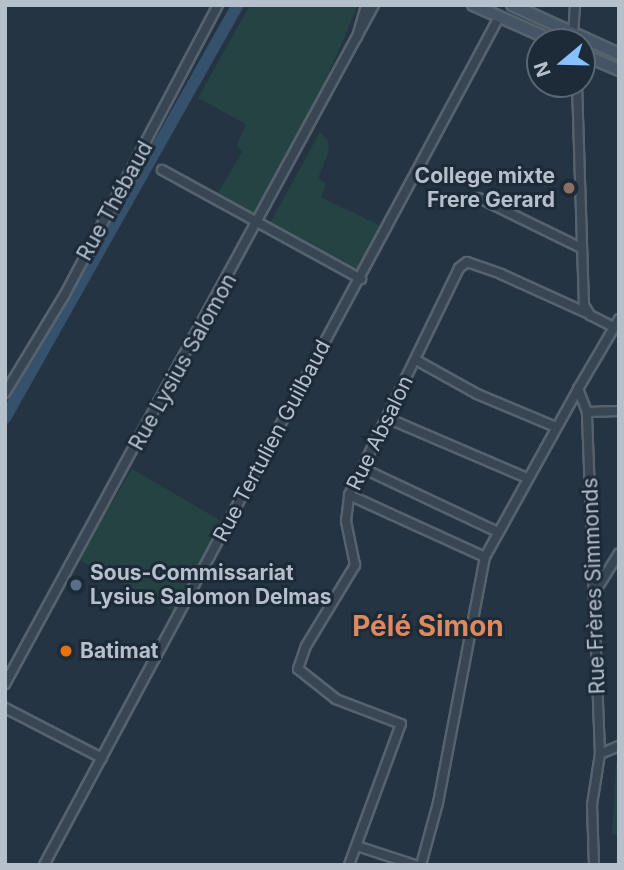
<!DOCTYPE html>
<html>
<head>
<meta charset="utf-8">
<style>
	body { margin:0 }
	#map { position:relative; width:624px; height:870px; overflow:hidden; background:#243442; font-family:Inter,sans-serif }
	div>[style] { position:absolute }
	.green>* { inset:0; background:#264343 }
	.stream>* { height:2px; margin:-1px; padding:0 1px; transform-origin:1px; border-radius:1px; background:#36516b }
	.river>* { height:12px; margin:-6px; padding:0 6px; transform-origin:6px; border-radius:6px; background:#36516b }
	.roads { filter:drop-shadow(2px 0 #56636f) drop-shadow(-2px 0 #56636f) drop-shadow(0 2px #56636f) drop-shadow(0 -2px #56636f) }
	.street>* { height:8px; margin:-4px; padding:0 4px; transform-origin:4px; border-radius:4px; background:#384552 }
	.secondary>* { height:10px; margin:-5px; padding:0 5px; transform-origin:5px; border-radius:5px; background:#465565 }
	.dots>* { width:19px; height:19px; translate:-50% -50%; box-sizing:border-box; border:4px solid #1d2a37; border-radius:50% }
	span { translate:-50% -50%; white-space:nowrap; text-align:center; line-height:1.15; -webkit-text-stroke:6px #1d2a37; paint-order:stroke }
	.poi-label { font-size:21px; color:#b5c0cc; font-weight:700 }
	.right { translate:-100% -50%; text-align:right }
	.left { translate:0 -50%; text-align:left }
	.street-label { font-size:21px; color:#b5c0cc }
	.district-label { font-size:28px; color:#de895e; font-weight:700 }
	.frame { position:absolute; inset:0; border:7px solid #b5c0cc; pointer-events:none }
	.north { position:absolute; left:526px; top:28px; width:70px; height:70px; box-sizing:border-box; background:#1d2a37; border:2px solid #5a6673; border-radius:50%; rotate:251deg; font-size:19px; font-weight:700; line-height:28px; text-align:center; color:#b5c0cc }
	.north::after { content:''; display:block; margin:auto; width:24px; height:32px; background:#87c1ff; clip-path:polygon(50% 0,100% 100%,50% 72%,0 100%) }
</style>
</head>
<body>
<div id="map">
	<div class="green">
		<i style="clip-path:polygon(250px 5px,358px 5px,310px 117px,256px 217px,217px 195px,242px 152px,237px 145px,246px 124px,198px 98px)"></i>
		<i style="clip-path:polygon(320px 132px,328px 141px,329px 151px,318px 178px,326px 184px,321px 197px,385px 228px,360px 272px,270px 223px)"></i>
		<i style="clip-path:polygon(132px 469px,223px 522px,174px 612px,78px 559px)"></i>
		<i style="clip-path:polygon(616px 763px,619px 763px,619px 835px,612px 834px)"></i>
	</div>
	<div class="stream">
		<i style="left:611px;top:744px;width:9px;rotate:-21deg"></i>
	</div>
	<div class="river">
		<i style="left:5px;top:418px;width:474px;rotate:-60.6deg"></i>
	</div>
	<div class="roads">
		<div class="street">
			<i style="left:573px;top:34px;width:29px;rotate:-86deg"></i>
			<i style="left:357px;top:37px;width:33px;rotate:-74deg"></i>
			<i style="left:577px;top:84px;width:221px;rotate:88.2deg"></i>
			<i style="left:584px;top:305px;width:12px;rotate:59deg"></i>
			<i style="left:590px;top:315px;width:27px;rotate:27deg"></i>
			<i style="left:162px;top:170px;width:227px;rotate:28.7deg"></i>
			<i style="left:479px;top:198px;width:114px;rotate:26.1deg"></i>
			<i style="left:416px;top:360px;width:70px;rotate:29.1deg"></i>
			<i style="left:477px;top:394px;width:86px;rotate:22.7deg"></i>
			<i style="left:5px;top:393px;width:114px;rotate:-58.7deg"></i>
			<i style="left:64px;top:296px;width:329px;rotate:-62.1deg"></i>
			<i style="left:587px;top:412px;width:32px;rotate:-2deg"></i>
			<i style="left:387px;top:418px;width:152px;rotate:23.2deg"></i>
			<i style="left:362px;top:468px;width:148px;rotate:25.2deg"></i>
			<i style="left:349px;top:495px;width:149px;rotate:24.5deg"></i>
			<i style="left:593px;top:595px;width:49px;rotate:-58.2deg"></i>
			<i style="left:5px;top:684px;width:773px;rotate:-61.48deg"></i>
			<i style="left:5px;top:708px;width:109px;rotate:27.3deg"></i>
			<i style="left:600px;top:754px;width:21px;rotate:-23deg"></i>
			<i style="left:357px;top:846px;width:61px;rotate:18.1deg"></i>
			<i style="left:44px;top:865px;width:962px;rotate:-61.78deg"></i>
			<i style="left:349px;top:865px;width:150px;rotate:-69.8deg"></i>
			<i style="left:401px;top:724px;width:70px;rotate:-159deg"></i>
			<i style="left:336px;top:699px;width:48px;rotate:-141.7deg"></i>
			<i style="left:298px;top:669px;width:24px;rotate:-71deg"></i>
			<i style="left:306px;top:646px;width:95px;rotate:-58.8deg"></i>
			<i style="left:355px;top:565px;width:45px;rotate:-101.6deg"></i>
			<i style="left:346px;top:521px;width:26px;rotate:-83deg"></i>
			<i style="left:349px;top:495px;width:252px;rotate:-64.1deg"></i>
			<i style="left:459px;top:268px;width:10px;rotate:-37deg"></i>
			<i style="left:467px;top:262px;width:36px;rotate:19deg"></i>
			<i style="left:501px;top:274px;width:94px;rotate:24.4deg"></i>
			<i style="left:421px;top:865px;width:64px;rotate:-74.7deg"></i>
			<i style="left:438px;top:803px;width:250px;rotate:-79.2deg"></i>
			<i style="left:485px;top:557px;width:192px;rotate:-61deg"></i>
			<i style="left:594px;top:865px;width:60px;rotate:-91.9deg"></i>
			<i style="left:592px;top:805px;width:52px;rotate:-81.1deg"></i>
			<i style="left:600px;top:754px;width:342px;rotate:-92.2deg"></i>
			<i style="left:587px;top:412px;width:25px;rotate:-111deg"></i>
			<i style="left:578px;top:389px;width:81px;rotate:-59.6deg"></i>
		</div>
		<div class="secondary">
			<i style="left:473px;top:5px;width:91px;rotate:24deg"></i>
			<i style="left:512px;top:5px;width:118px;rotate:24.6deg"></i>
			<i style="left:582px;top:54px;width:40px;rotate:23.4deg"></i>
		</div>
	</div>
	<div class="dots">
		<i style="left:569px;top:188px;background:#8d6e63"></i>
		<i style="left:76px;top:585px;background:#5c6f8a"></i>
		<i style="left:66px;top:651px;background:#e8710a"></i>
	</div>
	<div class="poi-label">
		<span class="right" style="left:555px;top:188px">College mixte<br>Frere Gerard</span>
		<span class="left" style="left:90px;top:585px">Sous-Commissariat<br>Lysius Salomon Delmas</span>
		<span class="left" style="left:80px;top:651px">Batimat</span>
	</div>
	<div class="street-label">
		<span style="left:115px;top:201px;rotate:-61deg">Rue Thébaud</span>
		<span style="left:183px;top:362px;rotate:-61deg">Rue Lysius Salomon</span>
		<span style="left:380px;top:433px;rotate:-64deg">Rue Absalon</span>
		<span style="left:272px;top:441px;rotate:-62deg">Rue Tertulien Guilbaud</span>
		<span style="left:594px;top:586px;rotate:-92deg">Rue Frères Simmonds</span>
	</div>
	<div class="district-label">
		<span style="left:428px;top:626px">Pélé Simon</span>
	</div>
	<div class="frame"></div>
	<div class="north">N</div>
</div>
</body>
</html>
